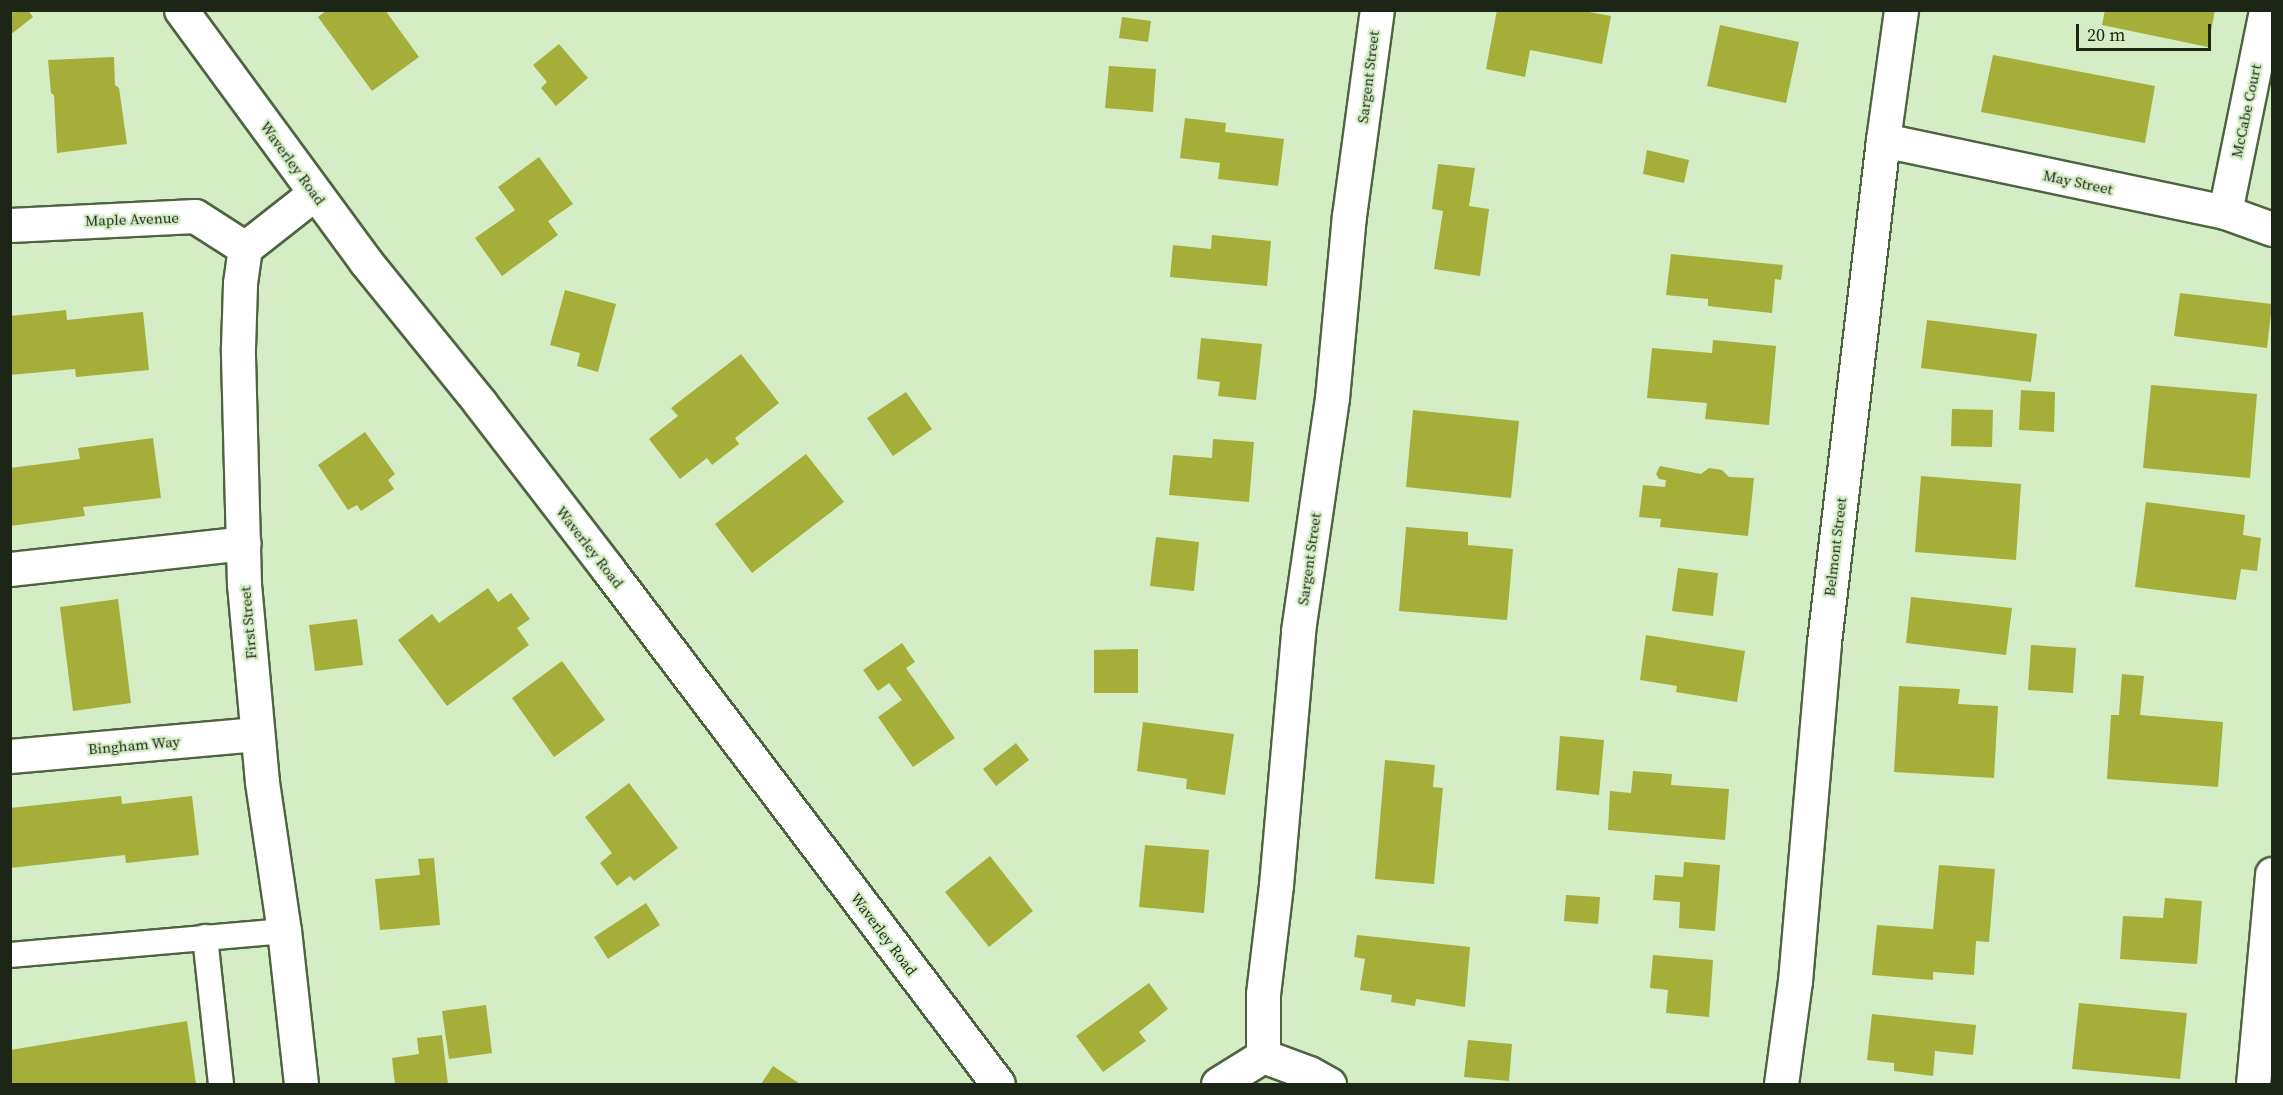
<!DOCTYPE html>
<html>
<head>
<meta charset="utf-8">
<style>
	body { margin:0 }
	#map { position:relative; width:2283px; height:1095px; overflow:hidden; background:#d4edc5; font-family:"Source Serif 4",serif }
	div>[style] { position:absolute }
	.building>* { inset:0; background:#a5ae39 }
	.roads { filter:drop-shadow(2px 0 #4f6341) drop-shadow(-2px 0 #4f6341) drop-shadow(0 2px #4f6341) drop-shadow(0 -2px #4f6341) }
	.service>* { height:24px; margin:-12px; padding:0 12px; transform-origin:12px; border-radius:12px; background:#fff }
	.minor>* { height:33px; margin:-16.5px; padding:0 16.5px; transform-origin:16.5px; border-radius:16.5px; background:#fff }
	.tertiary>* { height:33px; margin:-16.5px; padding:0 16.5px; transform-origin:16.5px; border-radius:16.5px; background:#fff }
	span { translate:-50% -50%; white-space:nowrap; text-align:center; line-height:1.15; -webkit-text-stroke:4.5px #d4edc5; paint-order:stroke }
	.street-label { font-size:15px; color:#1d2517 }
	.frame { position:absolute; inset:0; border:12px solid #1d2517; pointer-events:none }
	.scale { position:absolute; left:2076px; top:24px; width:135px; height:27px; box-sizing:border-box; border:3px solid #1d2517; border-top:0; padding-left:8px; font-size:18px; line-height:21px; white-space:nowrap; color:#1d2517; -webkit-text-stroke:4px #d4edc5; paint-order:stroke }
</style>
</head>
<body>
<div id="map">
	<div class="building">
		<i style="clip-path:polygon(10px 10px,28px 10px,33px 17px,10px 35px)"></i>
		<i style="clip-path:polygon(327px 10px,385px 10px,419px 57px,372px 91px,318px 17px)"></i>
		<i style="clip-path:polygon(1497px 10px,1578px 10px,1611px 16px,1602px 64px,1530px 50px,1525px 77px,1486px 69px)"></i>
		<i style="clip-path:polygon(2105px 10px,2215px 10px,2208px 47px,2102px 25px)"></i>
		<i style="clip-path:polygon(1122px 17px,1151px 21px,1148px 42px,1119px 38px)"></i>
		<i style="clip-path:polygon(1720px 25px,1799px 42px,1786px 103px,1707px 86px)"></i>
		<i style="clip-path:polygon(559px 44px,588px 78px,556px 106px,541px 88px,547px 82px,533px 65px)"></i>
		<i style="clip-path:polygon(1993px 55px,2155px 86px,2145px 143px,1981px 112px)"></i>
		<i style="clip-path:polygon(114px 57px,115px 85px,119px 88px,127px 144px,57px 153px,54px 95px,51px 93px,48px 60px)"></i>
		<i style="clip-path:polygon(1109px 66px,1156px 69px,1153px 112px,1105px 108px)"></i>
		<i style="clip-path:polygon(1185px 118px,1226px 123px,1225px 132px,1284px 139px,1278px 186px,1218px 179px,1220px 163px,1180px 158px)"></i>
		<i style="clip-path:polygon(1647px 150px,1689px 160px,1684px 183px,1643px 174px)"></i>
		<i style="clip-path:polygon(539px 157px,573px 204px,548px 221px,558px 235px,502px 276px,475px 238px,515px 210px,498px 187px)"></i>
		<i style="clip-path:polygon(1438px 164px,1475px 168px,1469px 206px,1489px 209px,1480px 276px,1434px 269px,1443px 211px,1432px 209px)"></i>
		<i style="clip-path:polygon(1212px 235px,1271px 241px,1267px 286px,1170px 277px,1173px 245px,1211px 249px)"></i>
		<i style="clip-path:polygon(1671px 254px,1783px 265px,1781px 280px,1775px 279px,1772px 313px,1708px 306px,1708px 299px,1666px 295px)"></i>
		<i style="clip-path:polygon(565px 290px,616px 304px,598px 372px,577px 366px,580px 353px,550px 345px)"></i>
		<i style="clip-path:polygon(2180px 293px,2272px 304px,2267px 348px,2174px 336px)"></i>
		<i style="clip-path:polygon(66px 310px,67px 320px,143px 312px,149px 370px,76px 377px,75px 369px,10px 375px,10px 316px)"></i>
		<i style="clip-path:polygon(1927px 320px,2037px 334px,2031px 382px,1921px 368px)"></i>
		<i style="clip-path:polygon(1201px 338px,1262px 344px,1256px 400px,1218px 396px,1220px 382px,1197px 379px)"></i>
		<i style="clip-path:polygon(1713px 340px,1776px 346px,1769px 425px,1705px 419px,1707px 403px,1647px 398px,1652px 348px,1712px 353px)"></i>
		<i style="clip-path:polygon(741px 354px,779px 403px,735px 438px,739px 444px,712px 465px,707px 458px,680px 479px,649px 439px,678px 416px,671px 408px)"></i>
		<i style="clip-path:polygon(2151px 385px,2257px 394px,2250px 478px,2143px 468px)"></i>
		<i style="clip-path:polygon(2021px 390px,2055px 392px,2054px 432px,2019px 430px)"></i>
		<i style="clip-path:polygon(906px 392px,932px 429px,893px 456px,867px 418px)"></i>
		<i style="clip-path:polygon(1952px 409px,1993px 410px,1992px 447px,1951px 446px)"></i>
		<i style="clip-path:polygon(1413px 410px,1519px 421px,1511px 498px,1406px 487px)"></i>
		<i style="clip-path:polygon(365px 432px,395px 474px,388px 480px,394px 489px,361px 511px,357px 505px,348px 510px,318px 465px)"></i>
		<i style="clip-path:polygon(153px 438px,161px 498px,83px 507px,85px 516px,10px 526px,10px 468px,80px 459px,78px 448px)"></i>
		<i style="clip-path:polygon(1213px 439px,1254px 442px,1249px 502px,1169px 495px,1173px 455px,1212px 458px)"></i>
		<i style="clip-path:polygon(806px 454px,844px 502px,752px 573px,715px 524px)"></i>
		<i style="clip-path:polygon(1660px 466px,1701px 474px,1709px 468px,1722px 470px,1729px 477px,1754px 478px,1748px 536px,1660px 527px,1661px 519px,1639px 517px,1643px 485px,1665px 487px,1666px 480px,1659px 479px,1656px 474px)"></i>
		<i style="clip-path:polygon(1921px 476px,2021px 484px,2016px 560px,1915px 552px)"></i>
		<i style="clip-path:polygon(2146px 502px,2245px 515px,2243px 535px,2261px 538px,2257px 571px,2241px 569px,2236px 600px,2135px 587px)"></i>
		<i style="clip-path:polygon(1406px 527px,1468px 532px,1468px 545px,1513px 549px,1507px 620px,1399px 611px)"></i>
		<i style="clip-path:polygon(1156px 537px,1199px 542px,1194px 591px,1150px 586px)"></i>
		<i style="clip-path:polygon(1678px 568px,1718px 573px,1713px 616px,1672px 611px)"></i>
		<i style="clip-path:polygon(488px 588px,498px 602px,511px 593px,530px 619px,517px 628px,529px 645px,447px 706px,398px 640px,432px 614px,439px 623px)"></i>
		<i style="clip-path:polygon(1911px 597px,2012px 608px,2006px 655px,1906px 643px)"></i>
		<i style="clip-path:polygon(118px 599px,131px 703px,73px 711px,60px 607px)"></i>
		<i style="clip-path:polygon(357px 619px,363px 665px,315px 671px,309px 625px)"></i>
		<i style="clip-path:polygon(1646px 635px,1745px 651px,1737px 702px,1676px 692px,1677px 686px,1640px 680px)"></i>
		<i style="clip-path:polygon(902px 643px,915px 662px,906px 668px,955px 738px,913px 767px,878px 717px,902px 700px,889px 683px,878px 691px,863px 670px)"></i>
		<i style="clip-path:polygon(2031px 645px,2076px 648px,2073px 693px,2028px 690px)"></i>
		<i style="clip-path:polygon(1138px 649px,1138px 693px,1094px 693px,1094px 650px)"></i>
		<i style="clip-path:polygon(562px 661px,605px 720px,554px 757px,512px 698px)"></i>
		<i style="clip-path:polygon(2122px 674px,2144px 676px,2140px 715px,2223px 722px,2218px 787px,2107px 779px,2111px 715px,2119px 715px)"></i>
		<i style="clip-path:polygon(1899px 686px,1960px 689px,1958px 704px,1998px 706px,1994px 778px,1894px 772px)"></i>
		<i style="clip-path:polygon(1143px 722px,1234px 734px,1225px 795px,1186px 789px,1187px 779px,1137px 771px)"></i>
		<i style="clip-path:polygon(1560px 736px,1604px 740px,1599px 795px,1556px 790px)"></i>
		<i style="clip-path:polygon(1016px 743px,1029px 760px,996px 786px,983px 769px)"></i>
		<i style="clip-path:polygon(1385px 760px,1435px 765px,1433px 787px,1443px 788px,1434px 884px,1375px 879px)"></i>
		<i style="clip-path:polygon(1633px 771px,1672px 774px,1671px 785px,1729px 789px,1725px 840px,1608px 830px,1610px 791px,1631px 793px)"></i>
		<i style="clip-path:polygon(629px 783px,678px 848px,634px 881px,630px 876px,617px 886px,600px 863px,612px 853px,585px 817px)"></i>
		<i style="clip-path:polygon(121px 796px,122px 804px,192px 796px,199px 855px,126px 863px,125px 855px,10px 868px,10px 808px)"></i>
		<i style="clip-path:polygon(1145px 845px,1209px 850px,1204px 913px,1139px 907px)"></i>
		<i style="clip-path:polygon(990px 856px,1033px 911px,989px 947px,945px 892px)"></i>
		<i style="clip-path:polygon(434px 858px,440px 925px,380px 930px,375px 879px,420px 875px,418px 859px)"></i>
		<i style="clip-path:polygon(1684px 862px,1720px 865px,1715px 931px,1679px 928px,1680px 902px,1653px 900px,1655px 875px,1683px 877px)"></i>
		<i style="clip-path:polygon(1939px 865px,1995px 869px,1989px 942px,1976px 941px,1974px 975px,1933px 972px,1933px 980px,1872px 975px,1877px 925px,1933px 929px)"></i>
		<i style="clip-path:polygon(1566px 895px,1600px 897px,1598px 924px,1564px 921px)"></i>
		<i style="clip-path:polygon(2165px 898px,2202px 901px,2197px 964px,2120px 959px,2123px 916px,2163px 918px)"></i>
		<i style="clip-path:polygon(646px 903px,660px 925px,608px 959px,594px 937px)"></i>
		<i style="clip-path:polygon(1357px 935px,1470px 947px,1465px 1007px,1416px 999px,1415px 1006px,1391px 1002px,1392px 995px,1360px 990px,1365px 959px,1354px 957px)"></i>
		<i style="clip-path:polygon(1653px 955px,1713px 960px,1709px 1017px,1666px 1013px,1668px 990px,1650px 988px)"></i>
		<i style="clip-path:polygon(1149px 983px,1168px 1009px,1139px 1032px,1146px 1041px,1103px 1072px,1076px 1036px)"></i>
		<i style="clip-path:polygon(2079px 1003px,2187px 1013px,2180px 1079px,2072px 1069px)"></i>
		<i style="clip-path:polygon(486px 1005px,492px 1053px,449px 1059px,442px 1011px)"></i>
		<i style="clip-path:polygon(1872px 1014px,1976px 1025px,1973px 1055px,1935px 1051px,1933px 1076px,1894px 1071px,1894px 1063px,1867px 1060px)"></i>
		<i style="clip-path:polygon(187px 1021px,196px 1084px,10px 1084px,10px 1050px)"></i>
		<i style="clip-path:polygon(442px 1035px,448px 1084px,395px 1084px,392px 1058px,419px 1054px,417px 1038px)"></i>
		<i style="clip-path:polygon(1468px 1040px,1512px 1044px,1509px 1081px,1464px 1077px)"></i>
		<i style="clip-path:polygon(773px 1066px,800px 1084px,761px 1084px)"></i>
	</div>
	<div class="roads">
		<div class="service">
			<i style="left:205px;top:937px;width:148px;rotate:83.8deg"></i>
			<i style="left:10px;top:955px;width:275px;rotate:-5deg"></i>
		</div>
		<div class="minor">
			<i style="left:1883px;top:140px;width:349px;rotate:11.9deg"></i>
			<i style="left:2225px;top:212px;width:50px;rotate:19.9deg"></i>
			<i style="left:2225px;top:212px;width:206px;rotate:-78.5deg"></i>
			<i style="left:10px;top:225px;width:185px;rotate:-2.8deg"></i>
			<i style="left:195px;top:216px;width:59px;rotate:32.6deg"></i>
			<i style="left:10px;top:569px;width:235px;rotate:-6.3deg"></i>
			<i style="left:10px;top:756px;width:248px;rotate:-5.1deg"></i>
			<i style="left:1263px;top:1056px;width:49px;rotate:20.3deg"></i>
			<i style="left:1309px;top:1073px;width:23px;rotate:29deg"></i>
			<i style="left:301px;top:1084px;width:154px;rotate:-96.3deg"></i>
			<i style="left:284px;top:931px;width:151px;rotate:-98.4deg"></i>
			<i style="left:262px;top:782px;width:198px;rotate:-95.2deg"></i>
			<i style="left:244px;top:585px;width:237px;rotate:-91.5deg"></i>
			<i style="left:238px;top:348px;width:65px;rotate:-88.2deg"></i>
			<i style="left:240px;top:283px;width:35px;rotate:-82deg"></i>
			<i style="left:245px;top:248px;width:89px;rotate:-38.2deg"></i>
			<i style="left:1218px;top:1084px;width:53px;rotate:-31.9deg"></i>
			<i style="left:1263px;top:1056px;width:62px;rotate:-90deg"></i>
			<i style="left:1263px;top:994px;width:110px;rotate:-83.2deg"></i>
			<i style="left:1276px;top:885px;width:255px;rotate:-85deg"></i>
			<i style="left:1298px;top:631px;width:235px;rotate:-81.7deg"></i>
			<i style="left:1332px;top:398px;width:183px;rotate:-84.7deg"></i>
			<i style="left:1349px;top:216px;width:208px;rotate:-82.3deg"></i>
			<i style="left:1781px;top:1084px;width:104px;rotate:-82.3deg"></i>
			<i style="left:1795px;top:981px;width:340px;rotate:-85.1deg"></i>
			<i style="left:1824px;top:642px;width:505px;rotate:-83.3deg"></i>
			<i style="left:1883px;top:140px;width:131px;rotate:-82.1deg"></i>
			<i style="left:2253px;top:1084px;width:211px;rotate:-84.8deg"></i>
		</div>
		<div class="tertiary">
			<i style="left:181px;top:10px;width:313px;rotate:53.7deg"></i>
			<i style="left:366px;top:262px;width:181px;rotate:51deg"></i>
			<i style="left:480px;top:403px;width:208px;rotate:52.4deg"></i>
			<i style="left:607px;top:568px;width:647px;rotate:52.85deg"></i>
		</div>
	</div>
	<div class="street-label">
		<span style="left:1368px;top:77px;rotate:-83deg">Sargent Street</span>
		<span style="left:2246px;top:111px;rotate:-78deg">McCabe Court</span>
		<span style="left:293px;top:163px;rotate:54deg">Waverley Road</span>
		<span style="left:2078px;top:182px;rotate:12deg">May Street</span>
		<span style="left:132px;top:219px;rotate:-2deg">Maple Avenue</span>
		<span style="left:590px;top:547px;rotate:52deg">Waverley Road</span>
		<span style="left:1835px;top:547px;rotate:-83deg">Belmont Street</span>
		<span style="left:1309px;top:559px;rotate:-82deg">Sargent Street</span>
		<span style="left:248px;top:623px;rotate:-95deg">First Street</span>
		<span style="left:134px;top:745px;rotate:-5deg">Bingham Way</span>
		<span style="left:884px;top:934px;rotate:53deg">Waverley Road</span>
	</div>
	<div class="frame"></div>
	<div class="scale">20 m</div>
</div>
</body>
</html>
